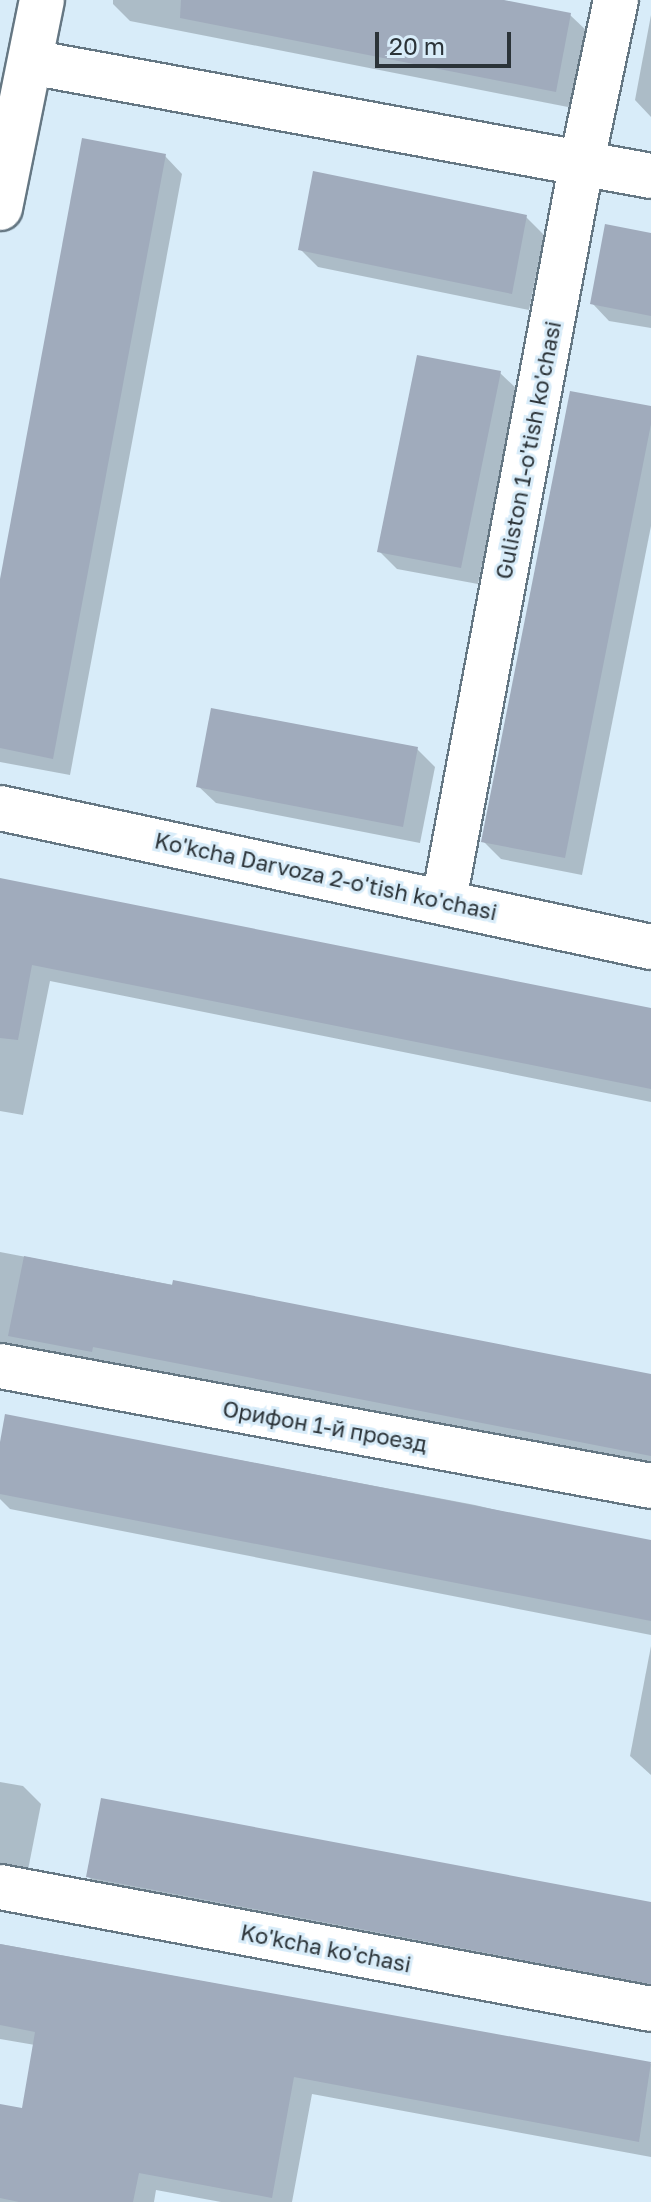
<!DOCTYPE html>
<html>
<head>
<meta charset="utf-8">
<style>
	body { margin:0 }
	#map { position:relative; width:651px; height:2202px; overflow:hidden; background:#d8ecf9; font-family:"Golos Text",sans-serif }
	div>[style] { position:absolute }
	.shadow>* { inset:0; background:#0003 }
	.building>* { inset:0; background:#a0abbc }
	.roads { filter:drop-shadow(2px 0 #657783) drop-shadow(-2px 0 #657783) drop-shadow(0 2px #657783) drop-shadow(0 -2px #657783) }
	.street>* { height:44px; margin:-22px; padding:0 22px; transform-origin:22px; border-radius:22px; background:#fff }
	.secondary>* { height:44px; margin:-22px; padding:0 22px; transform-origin:22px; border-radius:22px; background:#fff }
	span { translate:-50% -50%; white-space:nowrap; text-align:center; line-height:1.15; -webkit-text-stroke:6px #d8ecf9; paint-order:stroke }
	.street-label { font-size:22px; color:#2b3338 }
	.scale { position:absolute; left:375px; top:32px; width:136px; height:36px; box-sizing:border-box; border:4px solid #2b3338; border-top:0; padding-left:10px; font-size:24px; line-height:28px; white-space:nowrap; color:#2b3338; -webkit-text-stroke:6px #d8ecf9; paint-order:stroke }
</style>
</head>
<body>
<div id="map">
	<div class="shadow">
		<i style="clip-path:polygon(113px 0,495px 0,570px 15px,588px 32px,573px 108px,130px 21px,113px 4px)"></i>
		<i style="clip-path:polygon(651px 15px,651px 117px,635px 100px)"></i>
		<i style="clip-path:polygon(165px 156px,182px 174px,70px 775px,0 762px,0 587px)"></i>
		<i style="clip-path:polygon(526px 217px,544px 235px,529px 310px,318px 267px,300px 249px)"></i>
		<i style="clip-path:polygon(651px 235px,651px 328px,609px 321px,592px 303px)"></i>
		<i style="clip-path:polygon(500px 373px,518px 390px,478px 584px,397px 569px,379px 551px)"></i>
		<i style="clip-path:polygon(651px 408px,651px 526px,582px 875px,501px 859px,483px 841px)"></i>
		<i style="clip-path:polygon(417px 749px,435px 767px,420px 843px,216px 803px,198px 786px)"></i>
		<i style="clip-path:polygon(0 881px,651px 1009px,651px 1102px,50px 981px,23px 1115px,0 1111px)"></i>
		<i style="clip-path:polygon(0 1252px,651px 1376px,651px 1470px,110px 1363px,109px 1368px,0 1346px)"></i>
		<i style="clip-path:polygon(7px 1416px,475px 1505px,651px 1546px,651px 1635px,10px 1509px,0 1499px,0 1452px)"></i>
		<i style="clip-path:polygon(651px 1646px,651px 1775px,630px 1756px)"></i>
		<i style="clip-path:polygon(0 1782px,23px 1786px,41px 1804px,26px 1880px,0 1875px)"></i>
		<i style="clip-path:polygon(88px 1876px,651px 1904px,651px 1999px,106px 1894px)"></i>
		<i style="clip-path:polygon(0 1944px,651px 2064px,651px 2157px,312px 2094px,292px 2202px,221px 2202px,156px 2190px,154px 2202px,0 2202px,0 2106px,24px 2110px,35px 2045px,0 2039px)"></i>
	</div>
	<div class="building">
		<i style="clip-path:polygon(181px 0,504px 0,571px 13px,556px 92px,180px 18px)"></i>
		<i style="clip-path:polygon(82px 138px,166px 154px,53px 759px,0 748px,0 579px)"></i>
		<i style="clip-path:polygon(313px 171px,527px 215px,512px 294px,298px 250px)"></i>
		<i style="clip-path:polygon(605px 224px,651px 233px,651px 316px,590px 304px)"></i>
		<i style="clip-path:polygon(417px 355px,501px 371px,461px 568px,377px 552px)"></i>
		<i style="clip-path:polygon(570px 391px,651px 406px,651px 424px,565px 858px,481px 842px)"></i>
		<i style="clip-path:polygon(211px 708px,418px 747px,403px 827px,196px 787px)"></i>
		<i style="clip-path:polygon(0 878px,651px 1008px,651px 1089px,32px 965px,18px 1040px,0 1038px)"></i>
		<i style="clip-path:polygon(24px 1256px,172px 1285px,173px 1280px,651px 1374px,651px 1456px,93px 1347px,92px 1352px,8px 1336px)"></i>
		<i style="clip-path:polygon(5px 1414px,651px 1540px,651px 1621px,0 1494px,0 1442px)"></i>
		<i style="clip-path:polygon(101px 1798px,651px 1902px,651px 1984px,86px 1877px)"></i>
		<i style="clip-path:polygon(0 1944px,651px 2062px,639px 2142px,294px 2077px,272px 2198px,139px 2173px,133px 2202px,19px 2202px,0 2198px,0 2104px,22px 2108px,35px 2032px,0 2025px)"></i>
	</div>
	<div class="roads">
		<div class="street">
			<i style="left:30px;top:62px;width:631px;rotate:10.4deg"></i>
			<i style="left:0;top:808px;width:666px;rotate:12.05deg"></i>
			<i style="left:444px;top:900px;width:752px;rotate:-79.42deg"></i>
			<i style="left:582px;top:161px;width:165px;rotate:-78.1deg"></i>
			<i style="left:0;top:1366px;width:662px;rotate:10.44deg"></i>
			<i style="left:0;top:1887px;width:662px;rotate:10.61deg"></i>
		</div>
		<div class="secondary">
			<i style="left:0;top:208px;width:212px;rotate:-78.6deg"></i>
		</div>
	</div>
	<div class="street-label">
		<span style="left:528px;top:450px;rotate:-79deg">Guliston 1-o'tish ko'chasi</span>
		<span style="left:326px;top:876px;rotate:12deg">Ko'kcha Darvoza 2-o'tish ko'chasi</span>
		<span style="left:325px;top:1426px;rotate:10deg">Орифон 1-й проезд</span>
		<span style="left:326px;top:1948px;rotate:11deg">Ko'kcha ko'chasi</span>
	</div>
	<div class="scale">20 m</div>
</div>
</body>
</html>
